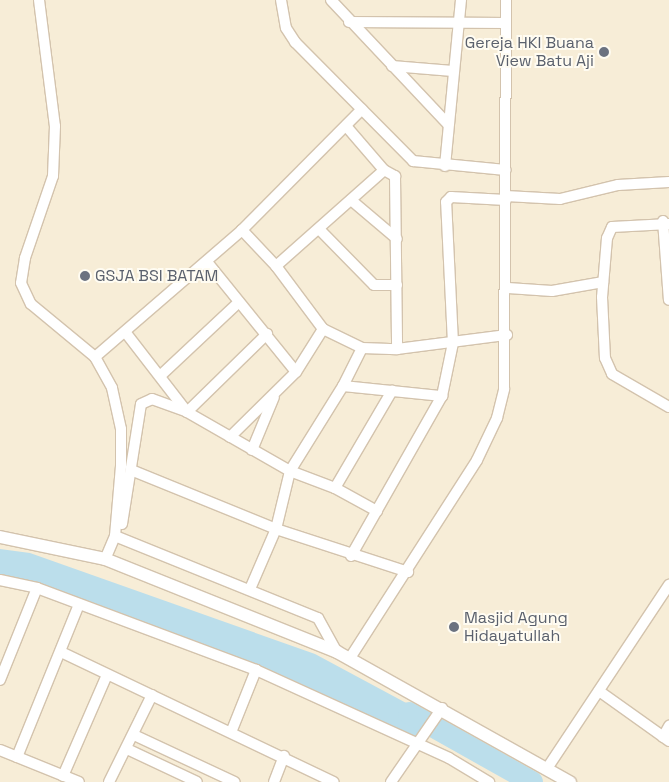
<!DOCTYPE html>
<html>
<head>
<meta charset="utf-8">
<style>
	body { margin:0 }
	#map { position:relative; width:669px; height:782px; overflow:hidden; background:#fef9ea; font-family:"Space Grotesk",sans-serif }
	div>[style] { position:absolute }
	.residential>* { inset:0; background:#f7edd7 }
	.water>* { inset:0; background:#bbdeeb }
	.river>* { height:22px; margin:-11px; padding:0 11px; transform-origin:11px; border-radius:11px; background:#bbdeeb }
	.roads { filter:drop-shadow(1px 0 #d3c3ad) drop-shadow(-1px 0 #d3c3ad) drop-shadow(0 1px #d3c3ad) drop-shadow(0 -1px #d3c3ad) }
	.minor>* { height:10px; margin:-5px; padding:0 5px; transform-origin:5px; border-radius:5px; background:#fff }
	.tertiary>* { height:12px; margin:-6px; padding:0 6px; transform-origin:6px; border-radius:6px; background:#fff }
	.dots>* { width:14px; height:14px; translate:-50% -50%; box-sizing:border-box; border:2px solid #fffcf2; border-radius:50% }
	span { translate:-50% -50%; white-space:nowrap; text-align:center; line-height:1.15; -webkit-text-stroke:4px #fffcf2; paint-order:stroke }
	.worship-label { font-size:16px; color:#5b616d }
	.right { translate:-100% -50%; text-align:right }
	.left { translate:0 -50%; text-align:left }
</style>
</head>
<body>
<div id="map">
	<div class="residential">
		<i style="clip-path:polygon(0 0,669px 0,669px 782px,0 782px)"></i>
	</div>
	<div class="water">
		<i style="clip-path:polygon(0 549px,30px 553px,315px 654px,436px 719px,421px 742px,266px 670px,0 578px)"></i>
	</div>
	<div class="river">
		<i style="left:409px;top:713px;width:141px;rotate:29.3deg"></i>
	</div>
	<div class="roads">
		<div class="minor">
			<i style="left:39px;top:0;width:127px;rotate:82.8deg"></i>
			<i style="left:55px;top:126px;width:50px;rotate:92.3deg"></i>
			<i style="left:53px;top:176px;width:87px;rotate:108.9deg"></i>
			<i style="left:25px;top:258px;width:25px;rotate:99deg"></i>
			<i style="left:21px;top:283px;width:23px;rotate:65deg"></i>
			<i style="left:31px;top:304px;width:83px;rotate:39.6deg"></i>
			<i style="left:95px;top:357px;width:35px;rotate:61deg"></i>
			<i style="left:112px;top:388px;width:42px;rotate:77.6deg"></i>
			<i style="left:121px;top:429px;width:37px;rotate:90deg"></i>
			<i style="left:121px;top:466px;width:70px;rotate:94.9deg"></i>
			<i style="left:115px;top:536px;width:25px;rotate:113deg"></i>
			<i style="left:281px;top:0;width:28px;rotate:80deg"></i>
			<i style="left:286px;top:28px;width:17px;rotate:57deg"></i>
			<i style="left:295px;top:42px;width:168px;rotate:45.2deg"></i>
			<i style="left:413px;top:161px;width:93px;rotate:5.5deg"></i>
			<i style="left:331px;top:0;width:170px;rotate:46.7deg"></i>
			<i style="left:349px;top:22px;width:157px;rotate:0.4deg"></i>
			<i style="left:392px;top:66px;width:61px;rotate:4.7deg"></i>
			<i style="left:346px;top:126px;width:58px;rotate:49.2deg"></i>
			<i style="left:384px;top:170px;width:13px;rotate:29deg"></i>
			<i style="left:395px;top:176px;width:173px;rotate:89.3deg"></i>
			<i style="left:445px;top:166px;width:167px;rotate:-84.5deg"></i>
			<i style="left:506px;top:196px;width:54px;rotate:3.2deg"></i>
			<i style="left:560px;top:199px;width:60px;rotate:-13.6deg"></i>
			<i style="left:618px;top:185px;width:51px;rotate:-3.4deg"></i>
			<i style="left:351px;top:200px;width:60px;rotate:40.3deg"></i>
			<i style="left:663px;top:221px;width:79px;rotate:85.7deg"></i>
			<i style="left:669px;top:224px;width:57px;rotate:177deg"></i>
			<i style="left:612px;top:227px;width:12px;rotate:114deg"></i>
			<i style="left:607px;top:238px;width:59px;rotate:94.8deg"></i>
			<i style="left:602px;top:297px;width:61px;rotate:87.2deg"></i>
			<i style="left:605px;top:358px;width:17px;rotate:66deg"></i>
			<i style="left:612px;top:374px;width:66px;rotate:30.1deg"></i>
			<i style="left:319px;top:229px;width:78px;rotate:45.5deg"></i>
			<i style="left:374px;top:285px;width:23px"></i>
			<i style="left:242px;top:230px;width:50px;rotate:46.6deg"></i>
			<i style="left:276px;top:266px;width:79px;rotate:53.3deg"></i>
			<i style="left:323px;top:329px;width:43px;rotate:26deg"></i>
			<i style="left:362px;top:348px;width:35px;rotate:2deg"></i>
			<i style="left:397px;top:349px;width:111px;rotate:-7.3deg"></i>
			<i style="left:207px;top:262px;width:141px;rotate:51deg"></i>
			<i style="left:276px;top:266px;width:144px;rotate:-41.6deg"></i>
			<i style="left:508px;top:288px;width:44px;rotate:3.9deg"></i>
			<i style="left:552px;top:291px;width:52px;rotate:-10deg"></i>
			<i style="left:126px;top:333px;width:100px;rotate:52.3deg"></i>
			<i style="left:187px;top:412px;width:119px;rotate:29.8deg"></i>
			<i style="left:290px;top:471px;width:48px;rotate:20.7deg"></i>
			<i style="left:335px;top:488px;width:48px;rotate:28.7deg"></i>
			<i style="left:95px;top:357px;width:194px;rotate:-40.8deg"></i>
			<i style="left:242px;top:230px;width:170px;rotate:-45.2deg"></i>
			<i style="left:160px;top:376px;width:108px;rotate:-43.1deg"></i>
			<i style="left:343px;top:386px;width:100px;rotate:5.8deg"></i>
			<i style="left:230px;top:437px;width:93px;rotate:-44.6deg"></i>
			<i style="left:296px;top:372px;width:51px;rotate:-57.9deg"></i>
			<i style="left:252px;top:450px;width:57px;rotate:-67.5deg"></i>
			<i style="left:131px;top:470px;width:157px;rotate:22.1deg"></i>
			<i style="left:276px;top:529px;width:139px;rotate:18deg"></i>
			<i style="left:335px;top:488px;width:113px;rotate:-59.6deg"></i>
			<i style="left:122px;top:524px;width:121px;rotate:-81deg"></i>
			<i style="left:141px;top:404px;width:12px;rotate:-24deg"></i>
			<i style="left:152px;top:399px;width:37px;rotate:20deg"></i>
			<i style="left:187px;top:412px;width:112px;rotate:-44.3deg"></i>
			<i style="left:115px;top:536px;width:219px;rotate:22deg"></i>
			<i style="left:318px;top:618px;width:39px;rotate:61deg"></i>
			<i style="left:351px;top:556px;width:184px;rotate:-60.4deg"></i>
			<i style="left:442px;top:396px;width:54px;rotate:-78.3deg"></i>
			<i style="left:453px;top:343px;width:141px;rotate:-92.8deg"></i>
			<i style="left:446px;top:202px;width:7px;rotate:-45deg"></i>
			<i style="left:451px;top:197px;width:55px;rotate:3.1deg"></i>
			<i style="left:0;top:580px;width:38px;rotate:12deg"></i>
			<i style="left:37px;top:588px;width:234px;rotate:20.5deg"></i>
			<i style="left:256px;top:670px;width:212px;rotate:24.5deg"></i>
			<i style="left:449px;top:758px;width:47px;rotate:31deg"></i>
			<i style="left:250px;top:589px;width:65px;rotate:-66.6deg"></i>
			<i style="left:276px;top:529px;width:60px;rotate:-76.4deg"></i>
			<i style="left:290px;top:471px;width:100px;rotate:-58.1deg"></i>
			<i style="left:343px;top:386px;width:42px;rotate:-63.4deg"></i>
			<i style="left:61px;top:652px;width:302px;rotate:25.5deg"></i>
			<i style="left:350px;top:658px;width:235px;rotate:-57.3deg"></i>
			<i style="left:477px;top:460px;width:47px;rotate:-64.5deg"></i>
			<i style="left:497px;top:418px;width:30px;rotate:-76deg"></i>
			<i style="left:504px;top:389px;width:389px;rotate:-89.7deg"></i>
			<i style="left:0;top:680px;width:99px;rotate:-68.1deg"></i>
			<i style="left:599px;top:691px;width:86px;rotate:35.5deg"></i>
			<i style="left:232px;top:730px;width:65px;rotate:-68.2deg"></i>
			<i style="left:134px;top:735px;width:111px;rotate:25deg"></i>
			<i style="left:663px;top:737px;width:13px;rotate:-61deg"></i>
			<i style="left:127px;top:749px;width:77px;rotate:25.2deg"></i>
			<i style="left:0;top:750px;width:85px;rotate:22.1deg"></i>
			<i style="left:17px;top:757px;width:165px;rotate:-67.9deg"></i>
			<i style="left:548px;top:767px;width:219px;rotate:-56.4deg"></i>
			<i style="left:63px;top:776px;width:108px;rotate:-66.5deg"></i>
			<i style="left:109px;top:782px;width:97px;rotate:-63.7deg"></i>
			<i style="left:274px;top:782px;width:28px;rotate:-69deg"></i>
			<i style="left:391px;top:782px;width:90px;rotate:-55.4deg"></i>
		</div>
		<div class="tertiary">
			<i style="left:0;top:537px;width:107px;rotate:11.8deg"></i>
			<i style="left:105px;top:559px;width:250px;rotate:21.8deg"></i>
			<i style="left:337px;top:652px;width:267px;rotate:29.2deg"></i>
		</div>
	</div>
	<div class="dots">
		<i style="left:604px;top:52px;background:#6b7280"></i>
		<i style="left:85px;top:276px;background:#6b7280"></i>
		<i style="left:454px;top:627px;background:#6b7280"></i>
	</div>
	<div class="worship-label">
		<span class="right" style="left:594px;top:52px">Gereja HKI Buana<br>View Batu Aji</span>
		<span class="left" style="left:95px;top:276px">GSJA BSI BATAM</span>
		<span class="left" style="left:464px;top:627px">Masjid Agung<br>Hidayatullah</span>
	</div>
</div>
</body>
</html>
